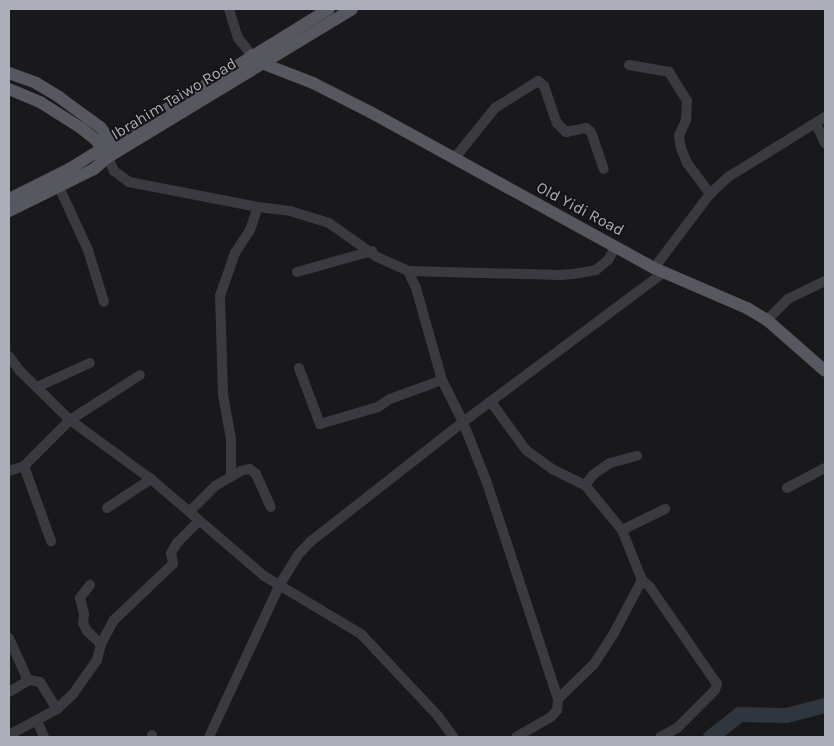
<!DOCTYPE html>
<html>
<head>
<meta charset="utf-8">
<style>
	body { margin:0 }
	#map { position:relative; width:834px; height:746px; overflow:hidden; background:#19191b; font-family:Karla,sans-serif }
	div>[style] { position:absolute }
	.river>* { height:15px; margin:-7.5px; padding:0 7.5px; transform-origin:7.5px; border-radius:7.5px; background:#2f363e }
	.minor>* { height:10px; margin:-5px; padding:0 5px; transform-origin:5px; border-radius:5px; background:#3a3a40 }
	.major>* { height:12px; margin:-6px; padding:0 6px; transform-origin:6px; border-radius:6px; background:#56575f }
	span { translate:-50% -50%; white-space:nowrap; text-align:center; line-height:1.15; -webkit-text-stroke:4px #141416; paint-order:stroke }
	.street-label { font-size:16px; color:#acaeba }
	.frame { position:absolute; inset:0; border:10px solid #acaeba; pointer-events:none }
</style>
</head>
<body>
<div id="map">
	<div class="river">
		<i style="left:710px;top:737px;width:37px;rotate:-38deg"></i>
		<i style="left:739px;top:714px;width:47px;rotate:1.2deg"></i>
		<i style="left:786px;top:715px;width:40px;rotate:-14.4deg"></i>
	</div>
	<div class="minor">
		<i style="left:229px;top:9px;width:30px;rotate:73deg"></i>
		<i style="left:238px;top:38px;width:22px;rotate:51deg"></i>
		<i style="left:629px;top:65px;width:41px;rotate:9.9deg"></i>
		<i style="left:669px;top:72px;width:34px;rotate:58deg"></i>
		<i style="left:687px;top:101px;width:19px;rotate:93deg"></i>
		<i style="left:686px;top:120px;width:17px;rotate:114deg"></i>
		<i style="left:679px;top:136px;width:12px;rotate:81deg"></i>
		<i style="left:681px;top:148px;width:16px;rotate:68deg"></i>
		<i style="left:687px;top:163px;width:39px;rotate:53deg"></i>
		<i style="left:816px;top:124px;width:21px;rotate:65deg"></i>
		<i style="left:108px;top:157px;width:15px;rotate:67deg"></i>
		<i style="left:114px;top:171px;width:19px;rotate:36deg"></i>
		<i style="left:129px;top:182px;width:131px;rotate:11deg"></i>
		<i style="left:258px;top:207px;width:32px;rotate:7deg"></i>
		<i style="left:290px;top:211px;width:41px;rotate:17.1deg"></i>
		<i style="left:329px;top:223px;width:59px;rotate:35.3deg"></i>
		<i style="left:377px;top:257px;width:34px;rotate:24deg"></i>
		<i style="left:408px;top:271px;width:19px;rotate:65deg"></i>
		<i style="left:416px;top:288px;width:96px;rotate:74.2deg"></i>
		<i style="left:442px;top:380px;width:47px;rotate:63.4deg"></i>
		<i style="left:463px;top:422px;width:66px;rotate:68.5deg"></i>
		<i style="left:487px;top:483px;width:227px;rotate:71.8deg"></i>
		<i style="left:558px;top:699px;width:11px;rotate:95deg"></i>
		<i style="left:557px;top:710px;width:9px;rotate:131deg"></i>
		<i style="left:551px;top:717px;width:40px;rotate:150.3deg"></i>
		<i style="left:454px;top:159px;width:65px;rotate:-51.2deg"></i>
		<i style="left:495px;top:108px;width:51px;rotate:-32.1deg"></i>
		<i style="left:538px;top:81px;width:8px;rotate:40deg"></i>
		<i style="left:544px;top:86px;width:39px;rotate:71deg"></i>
		<i style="left:557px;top:123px;width:13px;rotate:45deg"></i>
		<i style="left:566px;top:132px;width:20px;rotate:-11deg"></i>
		<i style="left:586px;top:128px;width:6px;rotate:39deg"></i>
		<i style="left:591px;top:132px;width:39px;rotate:71deg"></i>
		<i style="left:59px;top:187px;width:69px;rotate:65.3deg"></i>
		<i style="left:88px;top:250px;width:54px;rotate:72.9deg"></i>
		<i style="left:654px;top:268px;width:93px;rotate:-52.9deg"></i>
		<i style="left:710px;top:194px;width:25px;rotate:-43deg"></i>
		<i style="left:728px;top:177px;width:114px;rotate:-31.7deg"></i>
		<i style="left:408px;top:271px;width:152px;rotate:1.5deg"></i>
		<i style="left:560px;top:275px;width:14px;rotate:-4deg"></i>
		<i style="left:574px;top:274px;width:22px;rotate:-10deg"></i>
		<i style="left:596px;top:270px;width:16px;rotate:-40deg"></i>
		<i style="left:608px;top:260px;width:16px;rotate:-60deg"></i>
		<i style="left:297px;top:272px;width:78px;rotate:-15.6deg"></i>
		<i style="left:767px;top:320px;width:30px;rotate:-45deg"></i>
		<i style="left:788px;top:299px;width:41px;rotate:-25.9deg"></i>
		<i style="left:9px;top:356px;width:19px;rotate:54deg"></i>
		<i style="left:20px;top:371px;width:70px;rotate:44.4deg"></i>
		<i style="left:70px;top:420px;width:100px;rotate:36.1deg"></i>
		<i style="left:151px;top:479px;width:149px;rotate:40.6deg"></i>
		<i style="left:264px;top:576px;width:113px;rotate:30.9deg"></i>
		<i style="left:361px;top:634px;width:112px;rotate:46.8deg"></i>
		<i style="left:438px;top:716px;width:26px;rotate:54deg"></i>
		<i style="left:299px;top:368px;width:60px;rotate:69.4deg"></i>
		<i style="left:320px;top:424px;width:60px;rotate:-16.3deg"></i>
		<i style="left:378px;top:407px;width:14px;rotate:-34deg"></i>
		<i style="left:390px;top:399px;width:55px;rotate:-20.1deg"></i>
		<i style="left:37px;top:387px;width:58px;rotate:-24.4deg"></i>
		<i style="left:491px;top:402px;width:59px;rotate:53.9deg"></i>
		<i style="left:526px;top:450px;width:34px;rotate:36deg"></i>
		<i style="left:554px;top:470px;width:34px;rotate:26deg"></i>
		<i style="left:585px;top:485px;width:58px;rotate:50.6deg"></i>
		<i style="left:622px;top:530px;width:54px;rotate:68.2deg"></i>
		<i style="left:642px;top:580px;width:11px;rotate:41deg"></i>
		<i style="left:650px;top:587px;width:118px;rotate:55.4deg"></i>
		<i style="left:717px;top:684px;width:6px;rotate:108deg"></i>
		<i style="left:715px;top:690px;width:54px;rotate:135deg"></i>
		<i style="left:677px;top:728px;width:19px;rotate:152deg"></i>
		<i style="left:24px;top:466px;width:80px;rotate:70.2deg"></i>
		<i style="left:9px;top:471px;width:16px;rotate:-18deg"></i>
		<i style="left:24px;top:466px;width:65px;rotate:-45deg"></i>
		<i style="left:70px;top:420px;width:83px;rotate:-32.7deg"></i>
		<i style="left:231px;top:477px;width:38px;rotate:-90deg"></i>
		<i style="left:231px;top:439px;width:45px;rotate:-100.3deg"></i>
		<i style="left:223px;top:395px;width:99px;rotate:-91.7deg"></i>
		<i style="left:220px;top:296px;width:46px;rotate:-70.8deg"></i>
		<i style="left:235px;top:253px;width:27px;rotate:-57deg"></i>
		<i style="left:250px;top:230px;width:24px;rotate:-71deg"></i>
		<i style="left:585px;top:485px;width:14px;rotate:-51deg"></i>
		<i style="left:594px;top:474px;width:19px;rotate:-35deg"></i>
		<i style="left:610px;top:463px;width:28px;rotate:-15deg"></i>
		<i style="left:787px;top:488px;width:43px;rotate:-27.8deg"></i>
		<i style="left:107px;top:508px;width:53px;rotate:-33.4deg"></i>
		<i style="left:190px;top:511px;width:35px;rotate:-45deg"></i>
		<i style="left:215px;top:486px;width:30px;rotate:-30deg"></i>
		<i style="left:241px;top:471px;width:9px;rotate:-13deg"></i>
		<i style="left:250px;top:469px;width:8px;rotate:40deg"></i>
		<i style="left:256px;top:474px;width:36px;rotate:66deg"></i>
		<i style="left:622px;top:530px;width:48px;rotate:-26deg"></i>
		<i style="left:90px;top:585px;width:16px;rotate:128deg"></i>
		<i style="left:80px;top:598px;width:16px;rotate:76deg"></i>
		<i style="left:84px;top:614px;width:9px;rotate:96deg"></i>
		<i style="left:83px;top:623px;width:9px;rotate:63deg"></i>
		<i style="left:87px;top:631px;width:19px;rotate:43deg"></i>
		<i style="left:9px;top:638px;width:42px;rotate:65.9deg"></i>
		<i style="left:26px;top:676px;width:5px;rotate:53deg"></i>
		<i style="left:29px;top:680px;width:11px;rotate:10deg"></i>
		<i style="left:40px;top:682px;width:32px;rotate:58deg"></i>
		<i style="left:9px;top:692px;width:23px;rotate:-31deg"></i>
		<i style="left:558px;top:699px;width:50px;rotate:-44.2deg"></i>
		<i style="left:594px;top:664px;width:37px;rotate:-57deg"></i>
		<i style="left:614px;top:633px;width:60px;rotate:-62.2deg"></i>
		<i style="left:37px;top:721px;width:17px;rotate:66deg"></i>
		<i style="left:9px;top:735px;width:55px;rotate:-28.4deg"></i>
		<i style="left:57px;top:709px;width:22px;rotate:-43deg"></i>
		<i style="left:73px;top:694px;width:42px;rotate:-54.8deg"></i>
		<i style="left:97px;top:660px;width:16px;rotate:-76deg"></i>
		<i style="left:101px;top:644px;width:27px;rotate:-62deg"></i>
		<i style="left:114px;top:620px;width:81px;rotate:-43.5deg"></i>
		<i style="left:173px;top:564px;width:11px;rotate:-100deg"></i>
		<i style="left:171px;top:553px;width:12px;rotate:-59deg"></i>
		<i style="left:177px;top:543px;width:31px;rotate:-45deg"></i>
		<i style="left:152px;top:737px;width:2px;rotate:-90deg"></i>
		<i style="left:209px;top:737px;width:169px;rotate:-65.1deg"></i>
		<i style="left:280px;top:584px;width:34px;rotate:-58deg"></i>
		<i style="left:298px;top:555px;width:18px;rotate:-47deg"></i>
		<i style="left:310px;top:542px;width:194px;rotate:-38.1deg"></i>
		<i style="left:463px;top:422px;width:251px;rotate:-36.7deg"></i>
	</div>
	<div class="major">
		<i style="left:252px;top:55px;width:15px;rotate:37deg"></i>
		<i style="left:264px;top:64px;width:53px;rotate:21.2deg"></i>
		<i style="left:313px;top:83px;width:66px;rotate:27deg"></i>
		<i style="left:372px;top:113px;width:322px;rotate:28.8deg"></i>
		<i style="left:654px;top:268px;width:101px;rotate:23.3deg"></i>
		<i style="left:747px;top:308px;width:23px;rotate:31deg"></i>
		<i style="left:767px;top:320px;width:77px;rotate:41.3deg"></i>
		<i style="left:9px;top:73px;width:29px;rotate:20deg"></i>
		<i style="left:36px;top:83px;width:27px;rotate:31deg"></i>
		<i style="left:59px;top:97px;width:51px;rotate:36.2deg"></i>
		<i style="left:100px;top:127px;width:26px;rotate:51deg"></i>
		<i style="left:9px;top:89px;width:34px;rotate:23deg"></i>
		<i style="left:40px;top:102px;width:49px;rotate:32.4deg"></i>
		<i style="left:81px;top:128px;width:19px;rotate:39deg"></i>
		<i style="left:96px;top:140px;width:16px;rotate:55deg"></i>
		<i style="left:9px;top:199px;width:67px;rotate:-26.6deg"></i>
		<i style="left:69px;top:169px;width:305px;rotate:-31.6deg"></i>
		<i style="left:9px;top:211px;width:95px;rotate:-26.3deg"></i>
		<i style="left:94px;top:169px;width:18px;rotate:-41deg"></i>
		<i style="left:108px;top:157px;width:285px;rotate:-31.2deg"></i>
	</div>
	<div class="street-label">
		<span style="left:174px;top:99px;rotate:-31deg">Ibrahim Taiwo Road</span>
		<span style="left:580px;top:209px;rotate:28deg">Old Yidi Road</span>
	</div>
	<div class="frame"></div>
</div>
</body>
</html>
